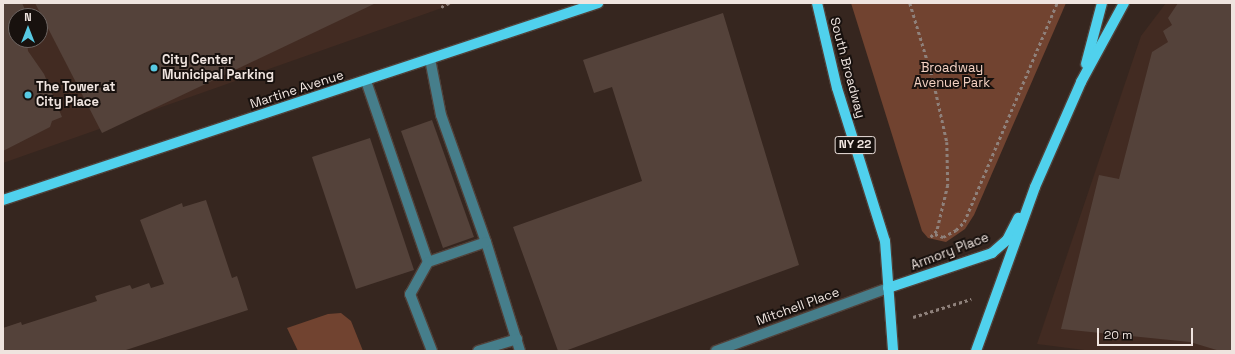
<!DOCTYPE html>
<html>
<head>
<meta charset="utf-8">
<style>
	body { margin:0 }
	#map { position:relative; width:1235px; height:354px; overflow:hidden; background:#36261f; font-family:"Space Grotesk",sans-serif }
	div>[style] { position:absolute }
	.built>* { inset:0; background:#422b22 }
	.green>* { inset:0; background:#714330 }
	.building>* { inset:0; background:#54423a }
	.path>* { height:2.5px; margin-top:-1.25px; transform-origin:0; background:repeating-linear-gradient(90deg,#8f817b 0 3px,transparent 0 6px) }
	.roads { filter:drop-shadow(1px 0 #50413a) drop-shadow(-1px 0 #50413a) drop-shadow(0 1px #50413a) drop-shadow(0 -1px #50413a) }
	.minor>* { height:10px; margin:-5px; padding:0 5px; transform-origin:5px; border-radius:5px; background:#467e8b }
	.major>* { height:10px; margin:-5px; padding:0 5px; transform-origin:5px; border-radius:5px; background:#50d1ed }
	.dots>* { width:11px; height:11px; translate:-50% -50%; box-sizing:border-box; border:2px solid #18110e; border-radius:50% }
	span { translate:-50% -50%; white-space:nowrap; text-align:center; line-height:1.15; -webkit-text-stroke:4px #18110e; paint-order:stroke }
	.shield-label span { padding:1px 3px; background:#18110e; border:1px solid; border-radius:3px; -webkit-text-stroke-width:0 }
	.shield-label { font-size:12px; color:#efe4df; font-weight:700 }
	.poi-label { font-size:13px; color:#efe4df; font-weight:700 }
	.left { translate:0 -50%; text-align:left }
	.street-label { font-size:13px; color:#efe4df }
	.park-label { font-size:13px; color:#f4d2c3 }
	.frame { position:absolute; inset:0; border:4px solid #efe4df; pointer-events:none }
	.north { position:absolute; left:8px; top:8px; width:40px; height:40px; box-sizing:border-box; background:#18110e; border:1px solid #6e6562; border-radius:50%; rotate:0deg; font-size:11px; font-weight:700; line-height:16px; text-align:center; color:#efe4df }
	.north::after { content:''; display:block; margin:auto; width:14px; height:18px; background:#57c9e2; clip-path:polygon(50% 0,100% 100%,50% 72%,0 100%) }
	.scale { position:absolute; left:1097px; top:328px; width:96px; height:18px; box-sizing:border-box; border:2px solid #efe4df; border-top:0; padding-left:5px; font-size:12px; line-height:14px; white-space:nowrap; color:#efe4df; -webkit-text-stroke:3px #18110e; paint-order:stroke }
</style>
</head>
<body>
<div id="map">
	<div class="built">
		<i style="clip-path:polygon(evenodd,3px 3px,456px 3px,3px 163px,3px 3px,16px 16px,40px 16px,40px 40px,16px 40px,16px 16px)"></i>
		<i style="clip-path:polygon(1166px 3px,1232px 3px,1232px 351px,1092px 351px,1037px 344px,1141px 36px)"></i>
	</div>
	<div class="green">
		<i style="clip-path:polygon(851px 3px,1066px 3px,974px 215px,965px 229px,946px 242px,928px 238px,922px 231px)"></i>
		<i style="clip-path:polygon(341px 313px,351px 321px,363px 351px,298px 351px,287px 328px,328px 314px)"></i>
	</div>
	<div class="building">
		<i style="clip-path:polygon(3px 3px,22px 3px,28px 16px,16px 16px,16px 40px,27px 40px,28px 51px,44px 74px,62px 117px,52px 121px,50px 127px,3px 151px)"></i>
		<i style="clip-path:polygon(35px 3px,376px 3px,102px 133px)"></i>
		<i style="clip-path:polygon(1178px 3px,1232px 3px,1232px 351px,1220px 351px,1190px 342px,1061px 329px,1099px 175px,1119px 179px,1152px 52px,1168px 42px,1163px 31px,1172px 25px,1168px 18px)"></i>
		<i style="clip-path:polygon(723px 13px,799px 265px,565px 351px,558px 351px,513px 227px,642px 181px,612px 87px,594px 93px,583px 60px)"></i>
		<i style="clip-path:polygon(432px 120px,474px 237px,443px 248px,401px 131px)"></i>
		<i style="clip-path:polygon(370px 138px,414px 270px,356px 289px,312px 157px)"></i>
		<i style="clip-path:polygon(206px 200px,232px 278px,237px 276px,248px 310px,123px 351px,3px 351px,3px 328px,21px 322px,22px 325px,97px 301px,95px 296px,130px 285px,132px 289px,149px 283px,151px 288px,164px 284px,140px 220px,182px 203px,183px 207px)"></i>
	</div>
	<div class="path">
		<i style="left:910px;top:3px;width:79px;rotate:73.2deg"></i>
		<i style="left:933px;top:79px;width:65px;rotate:77.5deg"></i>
		<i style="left:947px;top:142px;width:43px;rotate:88.7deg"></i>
		<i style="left:948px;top:185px;width:47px;rotate:103.4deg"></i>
		<i style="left:937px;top:231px;width:10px;rotate:135deg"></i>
		<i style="left:441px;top:7px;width:9px;rotate:-27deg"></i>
		<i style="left:935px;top:234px;width:9px;rotate:21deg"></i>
		<i style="left:943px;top:237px;width:15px;rotate:-28deg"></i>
		<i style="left:956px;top:230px;width:11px;rotate:-45deg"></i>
		<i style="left:964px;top:222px;width:238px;rotate:-67deg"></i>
		<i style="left:913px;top:317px;width:61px;rotate:-17.2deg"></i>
	</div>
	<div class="roads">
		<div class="minor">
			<i style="left:430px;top:59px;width:57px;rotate:78.9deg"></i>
			<i style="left:441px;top:115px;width:135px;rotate:70.5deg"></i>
			<i style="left:486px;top:242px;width:114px;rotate:72.7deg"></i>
			<i style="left:366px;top:81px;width:191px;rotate:71.1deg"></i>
			<i style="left:428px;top:262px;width:61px;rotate:-19deg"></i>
			<i style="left:428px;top:262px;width:37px;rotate:119deg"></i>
			<i style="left:410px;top:294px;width:61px;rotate:68.9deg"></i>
			<i style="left:478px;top:351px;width:41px;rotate:-17.1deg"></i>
			<i style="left:716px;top:351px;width:183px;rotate:-20.1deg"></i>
		</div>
		<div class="major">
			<i style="left:817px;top:3px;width:87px;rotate:76.8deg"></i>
			<i style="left:837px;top:88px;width:160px;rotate:72.6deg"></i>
			<i style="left:885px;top:241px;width:110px;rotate:85.8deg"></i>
			<i style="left:1086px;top:64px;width:63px;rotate:-75.3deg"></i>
			<i style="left:3px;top:200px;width:627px;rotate:-18.32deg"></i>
			<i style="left:888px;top:288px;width:110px;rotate:-18.6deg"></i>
			<i style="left:992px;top:253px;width:20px;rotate:-41deg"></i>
			<i style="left:1007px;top:240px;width:25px;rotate:-63deg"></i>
			<i style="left:976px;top:351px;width:174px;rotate:-70.2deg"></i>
			<i style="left:1035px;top:187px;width:115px;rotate:-66.3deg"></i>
			<i style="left:1081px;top:82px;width:90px;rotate:-61.4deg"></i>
		</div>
	</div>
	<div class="dots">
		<i style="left:154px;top:68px;background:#57c9e2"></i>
		<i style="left:28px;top:95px;background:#57c9e2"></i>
	</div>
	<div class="shield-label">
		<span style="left:855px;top:145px">NY 22</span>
	</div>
	<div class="poi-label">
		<span class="left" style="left:162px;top:68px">City Center<br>Municipal Parking</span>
		<span class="left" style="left:36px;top:95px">The Tower at<br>City Place</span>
	</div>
	<div class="street-label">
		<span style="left:847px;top:68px;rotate:75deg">South Broadway</span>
		<span style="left:297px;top:90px;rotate:-18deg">Martine Avenue</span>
		<span style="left:950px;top:252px;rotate:-21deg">Armory Place</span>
		<span style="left:798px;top:307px;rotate:-20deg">Mitchell Place</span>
	</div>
	<div class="park-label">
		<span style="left:952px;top:76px">Broadway<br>Avenue Park</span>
	</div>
	<div class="frame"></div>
	<div class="north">N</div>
	<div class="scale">20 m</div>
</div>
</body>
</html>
